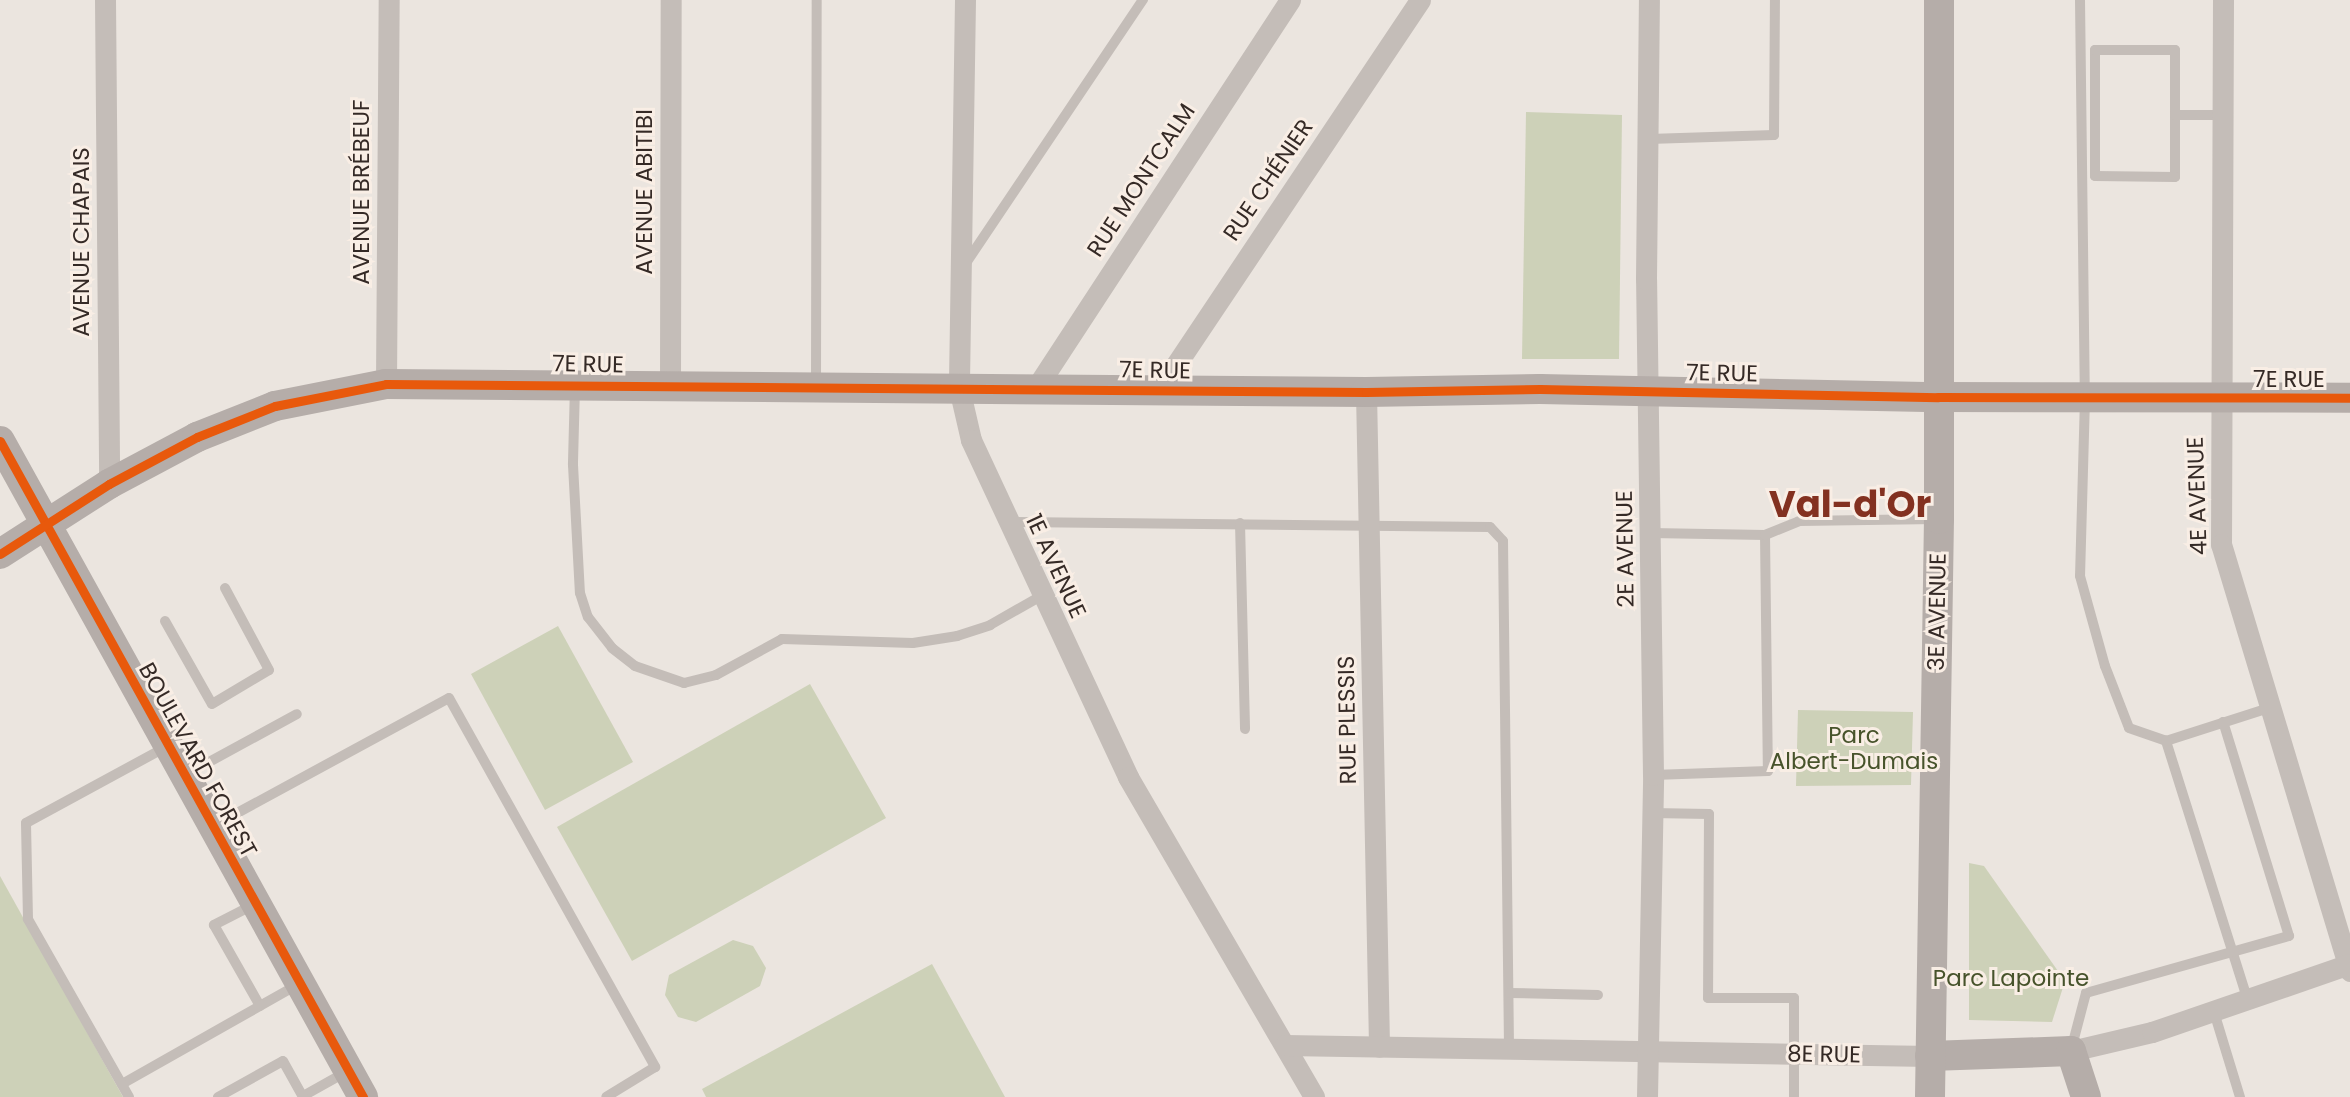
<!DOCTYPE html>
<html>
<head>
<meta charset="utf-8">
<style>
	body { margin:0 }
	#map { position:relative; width:2350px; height:1097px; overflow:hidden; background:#ebe5df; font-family:Poppins,sans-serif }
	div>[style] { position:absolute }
	.green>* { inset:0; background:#cdd1b8 }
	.lane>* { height:10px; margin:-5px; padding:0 5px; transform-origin:5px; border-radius:5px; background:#c4bdb8 }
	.street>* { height:21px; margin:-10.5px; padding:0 10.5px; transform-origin:10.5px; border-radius:10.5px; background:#c4bdb8 }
	.secondary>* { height:30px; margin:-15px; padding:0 15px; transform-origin:15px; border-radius:15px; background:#b5ada9 }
	.cycleway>* { height:9px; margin:-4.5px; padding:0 4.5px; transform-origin:4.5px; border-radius:4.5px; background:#e8590c }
	span { translate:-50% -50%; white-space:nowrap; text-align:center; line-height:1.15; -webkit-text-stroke:6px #f9eee5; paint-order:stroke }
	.street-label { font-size:23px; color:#352a26 }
	.park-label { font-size:23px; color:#47532b }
	.town-label { font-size:37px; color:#833120; font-weight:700 }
</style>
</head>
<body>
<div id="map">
	<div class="green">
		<i style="clip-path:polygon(1526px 112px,1622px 115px,1619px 359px,1522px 359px)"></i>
		<i style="clip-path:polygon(558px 626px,633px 762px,545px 810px,471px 674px)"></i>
		<i style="clip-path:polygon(810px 684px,886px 818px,632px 961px,557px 827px)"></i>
		<i style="clip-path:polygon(1798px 710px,1913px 712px,1911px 785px,1796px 786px)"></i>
		<i style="clip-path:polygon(1969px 863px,1984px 866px,2065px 981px,2052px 1022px,1969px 1020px)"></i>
		<i style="clip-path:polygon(0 876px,123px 1097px,0 1097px)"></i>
		<i style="clip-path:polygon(733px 940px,753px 946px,766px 968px,760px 986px,696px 1022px,678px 1017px,665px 995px,669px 975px)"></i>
		<i style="clip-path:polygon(932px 964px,1005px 1097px,706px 1097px,702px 1089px)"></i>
	</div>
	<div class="lane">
		<i style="left:2080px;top:0;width:398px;rotate:89.3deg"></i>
		<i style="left:2085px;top:398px;width:178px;rotate:91.6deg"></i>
		<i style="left:2080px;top:576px;width:93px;rotate:74.5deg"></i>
		<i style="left:2105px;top:666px;width:66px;rotate:68.8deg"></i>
		<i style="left:2129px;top:728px;width:39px;rotate:19deg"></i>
		<i style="left:2175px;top:115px;width:62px;rotate:90deg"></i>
		<i style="left:2175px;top:177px;width:80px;rotate:-179.3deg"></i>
		<i style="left:2095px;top:176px;width:126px;rotate:-90deg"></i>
		<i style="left:2095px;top:50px;width:80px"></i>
		<i style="left:2175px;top:50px;width:65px;rotate:90deg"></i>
		<i style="left:2175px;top:115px;width:49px"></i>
		<i style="left:1649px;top:139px;width:125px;rotate:-1.8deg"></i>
		<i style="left:1774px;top:135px;width:135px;rotate:-89.6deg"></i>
		<i style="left:964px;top:266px;width:321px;rotate:-56.1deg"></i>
		<i style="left:575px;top:386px;width:79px;rotate:91.5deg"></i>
		<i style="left:573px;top:465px;width:128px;rotate:86.9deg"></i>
		<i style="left:580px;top:593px;width:25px;rotate:72deg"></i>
		<i style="left:588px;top:617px;width:39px;rotate:52deg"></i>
		<i style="left:612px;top:648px;width:29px;rotate:38deg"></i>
		<i style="left:635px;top:666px;width:52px;rotate:19.1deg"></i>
		<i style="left:684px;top:683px;width:33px;rotate:-14deg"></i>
		<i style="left:716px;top:675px;width:75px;rotate:-28.6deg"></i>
		<i style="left:782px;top:639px;width:131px;rotate:1.7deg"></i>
		<i style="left:913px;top:643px;width:45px;rotate:-9deg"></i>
		<i style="left:957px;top:636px;width:35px;rotate:-18deg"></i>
		<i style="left:990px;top:625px;width:59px;rotate:-29.6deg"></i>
		<i style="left:816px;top:386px;width:386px;rotate:-89.9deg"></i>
		<i style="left:1009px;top:522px;width:481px;rotate:0.6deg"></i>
		<i style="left:1490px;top:527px;width:19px;rotate:47deg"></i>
		<i style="left:1503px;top:541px;width:505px;rotate:89.32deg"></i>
		<i style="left:1240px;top:523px;width:206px;rotate:88.6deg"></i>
		<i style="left:1651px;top:533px;width:114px;rotate:1deg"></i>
		<i style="left:1765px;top:535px;width:236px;rotate:89.3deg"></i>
		<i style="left:1768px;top:771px;width:115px;rotate:178deg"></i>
		<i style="left:1765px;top:535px;width:37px;rotate:-22deg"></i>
		<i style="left:1799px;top:521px;width:137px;rotate:-0.8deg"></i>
		<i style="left:165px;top:621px;width:95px;rotate:60.5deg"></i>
		<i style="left:212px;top:704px;width:66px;rotate:-30.8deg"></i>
		<i style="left:269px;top:670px;width:93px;rotate:-118.2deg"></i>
		<i style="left:187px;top:774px;width:125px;rotate:-28.6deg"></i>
		<i style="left:1652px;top:813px;width:57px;rotate:1deg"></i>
		<i style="left:1709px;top:814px;width:184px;rotate:90.3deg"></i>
		<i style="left:1708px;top:998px;width:86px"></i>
		<i style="left:1794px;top:998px;width:99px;rotate:90deg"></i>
		<i style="left:215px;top:825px;width:266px;rotate:-28.5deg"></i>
		<i style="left:449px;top:698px;width:423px;rotate:60.8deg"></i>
		<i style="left:655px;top:1067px;width:57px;rotate:148.5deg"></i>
		<i style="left:253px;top:905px;width:44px;rotate:152.9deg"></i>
		<i style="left:214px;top:925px;width:93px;rotate:60.4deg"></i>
		<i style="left:1510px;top:993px;width:88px;rotate:1.3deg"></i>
		<i style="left:2248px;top:1001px;width:273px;rotate:-107.5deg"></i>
		<i style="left:2166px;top:741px;width:108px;rotate:-17.8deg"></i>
		<i style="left:2214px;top:1012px;width:89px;rotate:73deg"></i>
		<i style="left:2071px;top:1050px;width:59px;rotate:-75.3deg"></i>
		<i style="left:2086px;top:993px;width:211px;rotate:-15.7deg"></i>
		<i style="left:2289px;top:936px;width:224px;rotate:-107.1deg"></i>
		<i style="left:122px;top:1084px;width:201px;rotate:-29.5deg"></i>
		<i style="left:303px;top:1096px;width:49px;rotate:-29.2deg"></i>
		<i style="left:129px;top:1097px;width:205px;rotate:-119.6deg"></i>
		<i style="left:28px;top:919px;width:96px;rotate:-91.2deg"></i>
		<i style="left:26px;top:823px;width:159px;rotate:-28.5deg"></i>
		<i style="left:218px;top:1097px;width:74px;rotate:-29deg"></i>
		<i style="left:283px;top:1061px;width:41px;rotate:60.9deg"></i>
	</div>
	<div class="street">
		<i style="left:105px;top:0;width:484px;rotate:89.5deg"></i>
		<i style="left:965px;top:0;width:388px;rotate:90.9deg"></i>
		<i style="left:959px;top:388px;width:53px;rotate:77deg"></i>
		<i style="left:971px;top:440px;width:372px;rotate:65deg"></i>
		<i style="left:1128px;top:777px;width:370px;rotate:59.8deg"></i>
		<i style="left:2223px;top:0;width:544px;rotate:90.21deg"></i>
		<i style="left:2221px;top:544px;width:446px;rotate:73.2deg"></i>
		<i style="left:386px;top:384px;width:384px;rotate:-89.6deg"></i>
		<i style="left:670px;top:385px;width:385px;rotate:-89.9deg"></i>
		<i style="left:1036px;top:388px;width:464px;rotate:-56.8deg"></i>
		<i style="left:1159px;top:390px;width:469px;rotate:-56.2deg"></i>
		<i style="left:1366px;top:392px;width:655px;rotate:88.86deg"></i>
		<i style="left:1285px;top:1045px;width:645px;rotate:0.98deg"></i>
		<i style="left:2071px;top:1051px;width:83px;rotate:-13.2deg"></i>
		<i style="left:2152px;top:1032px;width:209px;rotate:-19deg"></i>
		<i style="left:1647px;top:1097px;width:322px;rotate:-88.9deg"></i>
		<i style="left:1653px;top:775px;width:496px;rotate:-90.8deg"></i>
		<i style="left:1646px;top:279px;width:279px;rotate:-89.4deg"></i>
	</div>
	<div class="secondary">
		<i style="left:0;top:441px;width:750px;rotate:61.04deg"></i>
		<i style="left:0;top:554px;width:130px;rotate:-32.7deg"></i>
		<i style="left:109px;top:484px;width:100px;rotate:-28.1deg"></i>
		<i style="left:197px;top:437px;width:84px;rotate:-21.7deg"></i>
		<i style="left:275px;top:406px;width:113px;rotate:-11.2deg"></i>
		<i style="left:386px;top:384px;width:980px;rotate:0.47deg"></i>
		<i style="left:1366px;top:392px;width:174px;rotate:-1deg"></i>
		<i style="left:1540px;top:389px;width:398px;rotate:1.2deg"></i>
		<i style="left:1938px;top:397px;width:412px;rotate:0.1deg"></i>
		<i style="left:1930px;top:1056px;width:141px;rotate:-2deg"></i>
		<i style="left:2071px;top:1051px;width:48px;rotate:71.9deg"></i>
		<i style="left:1930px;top:1097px;width:578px;rotate:-89.11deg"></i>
		<i style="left:1939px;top:519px;width:519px;rotate:-90deg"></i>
	</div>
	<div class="cycleway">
		<i style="left:0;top:441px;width:750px;rotate:61.04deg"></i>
		<i style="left:0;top:554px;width:130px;rotate:-32.7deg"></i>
		<i style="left:109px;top:484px;width:100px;rotate:-28.1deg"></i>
		<i style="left:197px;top:437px;width:84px;rotate:-21.7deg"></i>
		<i style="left:275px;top:406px;width:113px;rotate:-11.2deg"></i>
		<i style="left:386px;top:384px;width:980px;rotate:0.47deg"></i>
		<i style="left:1366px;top:392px;width:174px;rotate:-1deg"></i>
		<i style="left:1540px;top:389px;width:398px;rotate:1.2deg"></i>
		<i style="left:1938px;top:397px;width:412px;rotate:0.1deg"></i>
	</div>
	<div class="street-label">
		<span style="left:1141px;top:180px;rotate:-57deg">RUE MONTCALM</span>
		<span style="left:1268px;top:180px;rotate:-56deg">RUE CHÉNIER</span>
		<span style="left:361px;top:192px;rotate:-90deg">AVENUE BRÉBEUF</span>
		<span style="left:644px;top:192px;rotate:-90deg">AVENUE ABITIBI</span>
		<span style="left:81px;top:242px;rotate:-90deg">AVENUE CHAPAIS</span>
		<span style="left:588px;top:364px;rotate:1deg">7E RUE</span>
		<span style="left:1155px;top:370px;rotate:1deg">7E RUE</span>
		<span style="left:1722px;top:373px;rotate:1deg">7E RUE</span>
		<span style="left:2289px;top:379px">7E RUE</span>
		<span style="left:2197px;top:496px;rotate:-92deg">4E AVENUE</span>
		<span style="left:1625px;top:549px;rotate:-91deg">2E AVENUE</span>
		<span style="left:1056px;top:566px;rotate:65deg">1E AVENUE</span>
		<span style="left:1937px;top:612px;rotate:-89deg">3E AVENUE</span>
		<span style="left:1347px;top:720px;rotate:-91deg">RUE PLESSIS</span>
		<span style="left:198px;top:760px;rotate:61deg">BOULEVARD FOREST</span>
		<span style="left:1824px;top:1054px;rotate:1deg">8E RUE</span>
	</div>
	<div class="park-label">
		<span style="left:1854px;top:748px">Parc<br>Albert-Dumais</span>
		<span style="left:2011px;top:978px">Parc Lapointe</span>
	</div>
	<div class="town-label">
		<span style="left:1850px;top:504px">Val-d'Or</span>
	</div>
</div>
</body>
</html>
